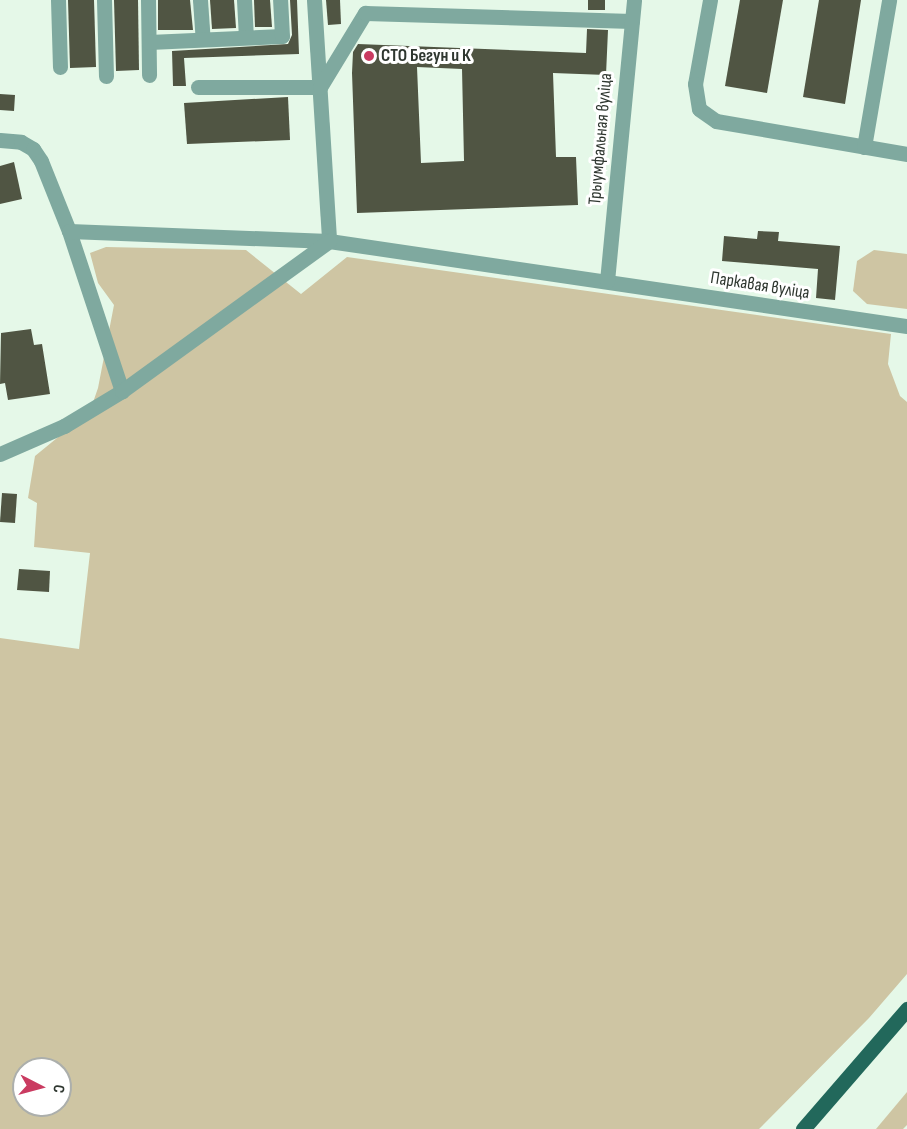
<!DOCTYPE html>
<html>
<head>
<meta charset="utf-8">
<style>
	body { margin:0 }
	#map { position:relative; width:907px; height:1129px; overflow:hidden; background:#e5f8e8; font-family:"Sofia Sans Condensed",sans-serif }
	div>[style] { position:absolute }
	.green>* { inset:0; background:#cec5a3 }
	.building>* { inset:0; background:#505543 }
	.minor>* { height:15px; margin:-7.5px; padding:0 7.5px; transform-origin:7.5px; border-radius:7.5px; background:#7fa99f }
	.major>* { height:15px; margin:-7.5px; padding:0 7.5px; transform-origin:7.5px; border-radius:7.5px; background:#22685b }
	.dots>* { width:16px; height:16px; translate:-50% -50%; box-sizing:border-box; border:3px solid #fff; border-radius:50% }
	span { translate:-50% -50%; white-space:nowrap; text-align:center; line-height:1.15; -webkit-text-stroke:6px #fff; paint-order:stroke }
	.poi-label { font-size:18px; color:#2f3730; font-weight:700 }
	.left { translate:0 -50%; text-align:left }
	.street-label { font-size:18px; color:#2f3730 }
	.north { position:absolute; left:12px; top:1057px; width:60px; height:60px; box-sizing:border-box; background:#fff; border:2px solid #acafac; border-radius:50%; rotate:96deg; font-size:16px; font-weight:700; line-height:24px; text-align:center; color:#2f3730 }
	.north::after { content:''; display:block; margin:auto; width:21px; height:27px; background:#ca3b61; clip-path:polygon(50% 0,100% 100%,50% 72%,0 100%) }
</style>
</head>
<body>
<div id="map">
	<div class="green">
		<i style="clip-path:polygon(evenodd,106px 247px,246px 250px,301px 294px,347px 257px,891px 334px,888px 364px,900px 396px,907px 402px,907px 974px,869px 1018px,759px 1129px,0 1129px,0 638px,79px 649px,90px 553px,34px 547px,37px 503px,28px 498px,35px 456px,90px 411px,98px 388px,114px 305px,98px 283px,90px 253px,106px 247px,24px 1069px,60px 1069px,60px 1105px,24px 1105px,24px 1069px)"></i>
		<i style="clip-path:polygon(874px 250px,907px 254px,907px 309px,867px 304px,853px 291px,857px 261px)"></i>
		<i style="clip-path:polygon(907px 1092px,907px 1125px,903px 1129px,876px 1129px)"></i>
	</div>
	<div class="building">
		<i style="clip-path:polygon(68px 0,94px 0,96px 67px,70px 68px)"></i>
		<i style="clip-path:polygon(114px 0,138px 0,139px 70px,116px 71px)"></i>
		<i style="clip-path:polygon(158px 0,190px 0,193px 30px,158px 30px)"></i>
		<i style="clip-path:polygon(210px 0,234px 0,236px 28px,212px 29px)"></i>
		<i style="clip-path:polygon(254px 0,270px 0,272px 27px,255px 27px)"></i>
		<i style="clip-path:polygon(290px 0,297px 0,299px 54px,184px 58px,186px 86px,173px 86px,172px 51px,288px 44px,292px 35px)"></i>
		<i style="clip-path:polygon(326px 0,340px 0,341px 24px,328px 25px)"></i>
		<i style="clip-path:polygon(588px 0,605px 0,605px 10px,588px 10px)"></i>
		<i style="clip-path:polygon(740px 0,783px 0,767px 93px,725px 86px)"></i>
		<i style="clip-path:polygon(819px 0,861px 0,845px 104px,803px 97px)"></i>
		<i style="clip-path:polygon(evenodd,587px 29px,608px 30px,606px 75px,553px 73px,556px 157px,576px 157px,578px 205px,357px 213px,352px 73px,353px 52px,358px 44px,586px 53px,587px 29px,417px 67px,462px 69px,464px 161px,421px 163px,417px 67px)"></i>
		<i style="clip-path:polygon(0 94px,15px 95px,14px 111px,0 110px)"></i>
		<i style="clip-path:polygon(288px 97px,290px 140px,187px 144px,184px 103px)"></i>
		<i style="clip-path:polygon(14px 162px,22px 199px,0 204px,0 166px)"></i>
		<i style="clip-path:polygon(758px 231px,779px 232px,778px 241px,840px 246px,835px 300px,816px 298px,818px 269px,722px 261px,724px 236px,757px 239px)"></i>
		<i style="clip-path:polygon(31px 329px,34px 345px,42px 344px,50px 394px,8px 400px,5px 383px,0 384px,1px 333px)"></i>
		<i style="clip-path:polygon(2px 493px,17px 494px,15px 523px,0 522px)"></i>
		<i style="clip-path:polygon(19px 569px,50px 571px,49px 592px,17px 590px)"></i>
	</div>
	<div class="minor">
		<i style="left:58px;top:0;width:67px;rotate:88.3deg"></i>
		<i style="left:104px;top:0;width:76px;rotate:88.5deg"></i>
		<i style="left:148px;top:0;width:75px;rotate:89.2deg"></i>
		<i style="left:200px;top:0;width:39px;rotate:86deg"></i>
		<i style="left:244px;top:0;width:37px;rotate:87deg"></i>
		<i style="left:314px;top:0;width:241px;rotate:86.4deg"></i>
		<i style="left:710px;top:0;width:85px;rotate:100.1deg"></i>
		<i style="left:695px;top:84px;width:25px;rotate:81deg"></i>
		<i style="left:699px;top:109px;width:21px;rotate:35deg"></i>
		<i style="left:716px;top:121px;width:194px;rotate:9.8deg"></i>
		<i style="left:149px;top:42px;width:133px;rotate:-2.6deg"></i>
		<i style="left:282px;top:36px;width:36px;rotate:-93deg"></i>
		<i style="left:198px;top:87px;width:122px"></i>
		<i style="left:320px;top:87px;width:87px;rotate:-58.7deg"></i>
		<i style="left:365px;top:13px;width:267px;rotate:1.7deg"></i>
		<i style="left:0;top:140px;width:21px;rotate:5deg"></i>
		<i style="left:21px;top:142px;width:14px;rotate:30deg"></i>
		<i style="left:33px;top:149px;width:14px;rotate:56deg"></i>
		<i style="left:41px;top:161px;width:75px;rotate:68.2deg"></i>
		<i style="left:69px;top:231px;width:169px;rotate:71.7deg"></i>
		<i style="left:864px;top:147px;width:149px;rotate:-80.3deg"></i>
		<i style="left:69px;top:231px;width:260px;rotate:2.2deg"></i>
		<i style="left:329px;top:241px;width:584px;rotate:8.37deg"></i>
		<i style="left:607px;top:281px;width:282px;rotate:-84.5deg"></i>
		<i style="left:0;top:454px;width:70px;rotate:-23.6deg"></i>
		<i style="left:64px;top:426px;width:68px;rotate:-31.1deg"></i>
		<i style="left:122px;top:391px;width:256px;rotate:-35.9deg"></i>
	</div>
	<div class="major">
		<i style="left:803px;top:1129px;width:159px;rotate:-49.1deg"></i>
	</div>
	<div class="dots">
		<i style="left:369px;top:56px;background:#ca3b61"></i>
	</div>
	<div class="poi-label">
		<span class="left" style="left:381px;top:56px">СТО Бегун и К</span>
	</div>
	<div class="street-label">
		<span style="left:601px;top:139px;rotate:-85deg">Трыумфальная вуліца</span>
		<span style="left:760px;top:286px;rotate:9deg">Паркавая вуліца</span>
	</div>
	<div class="north">С</div>
</div>
</body>
</html>
